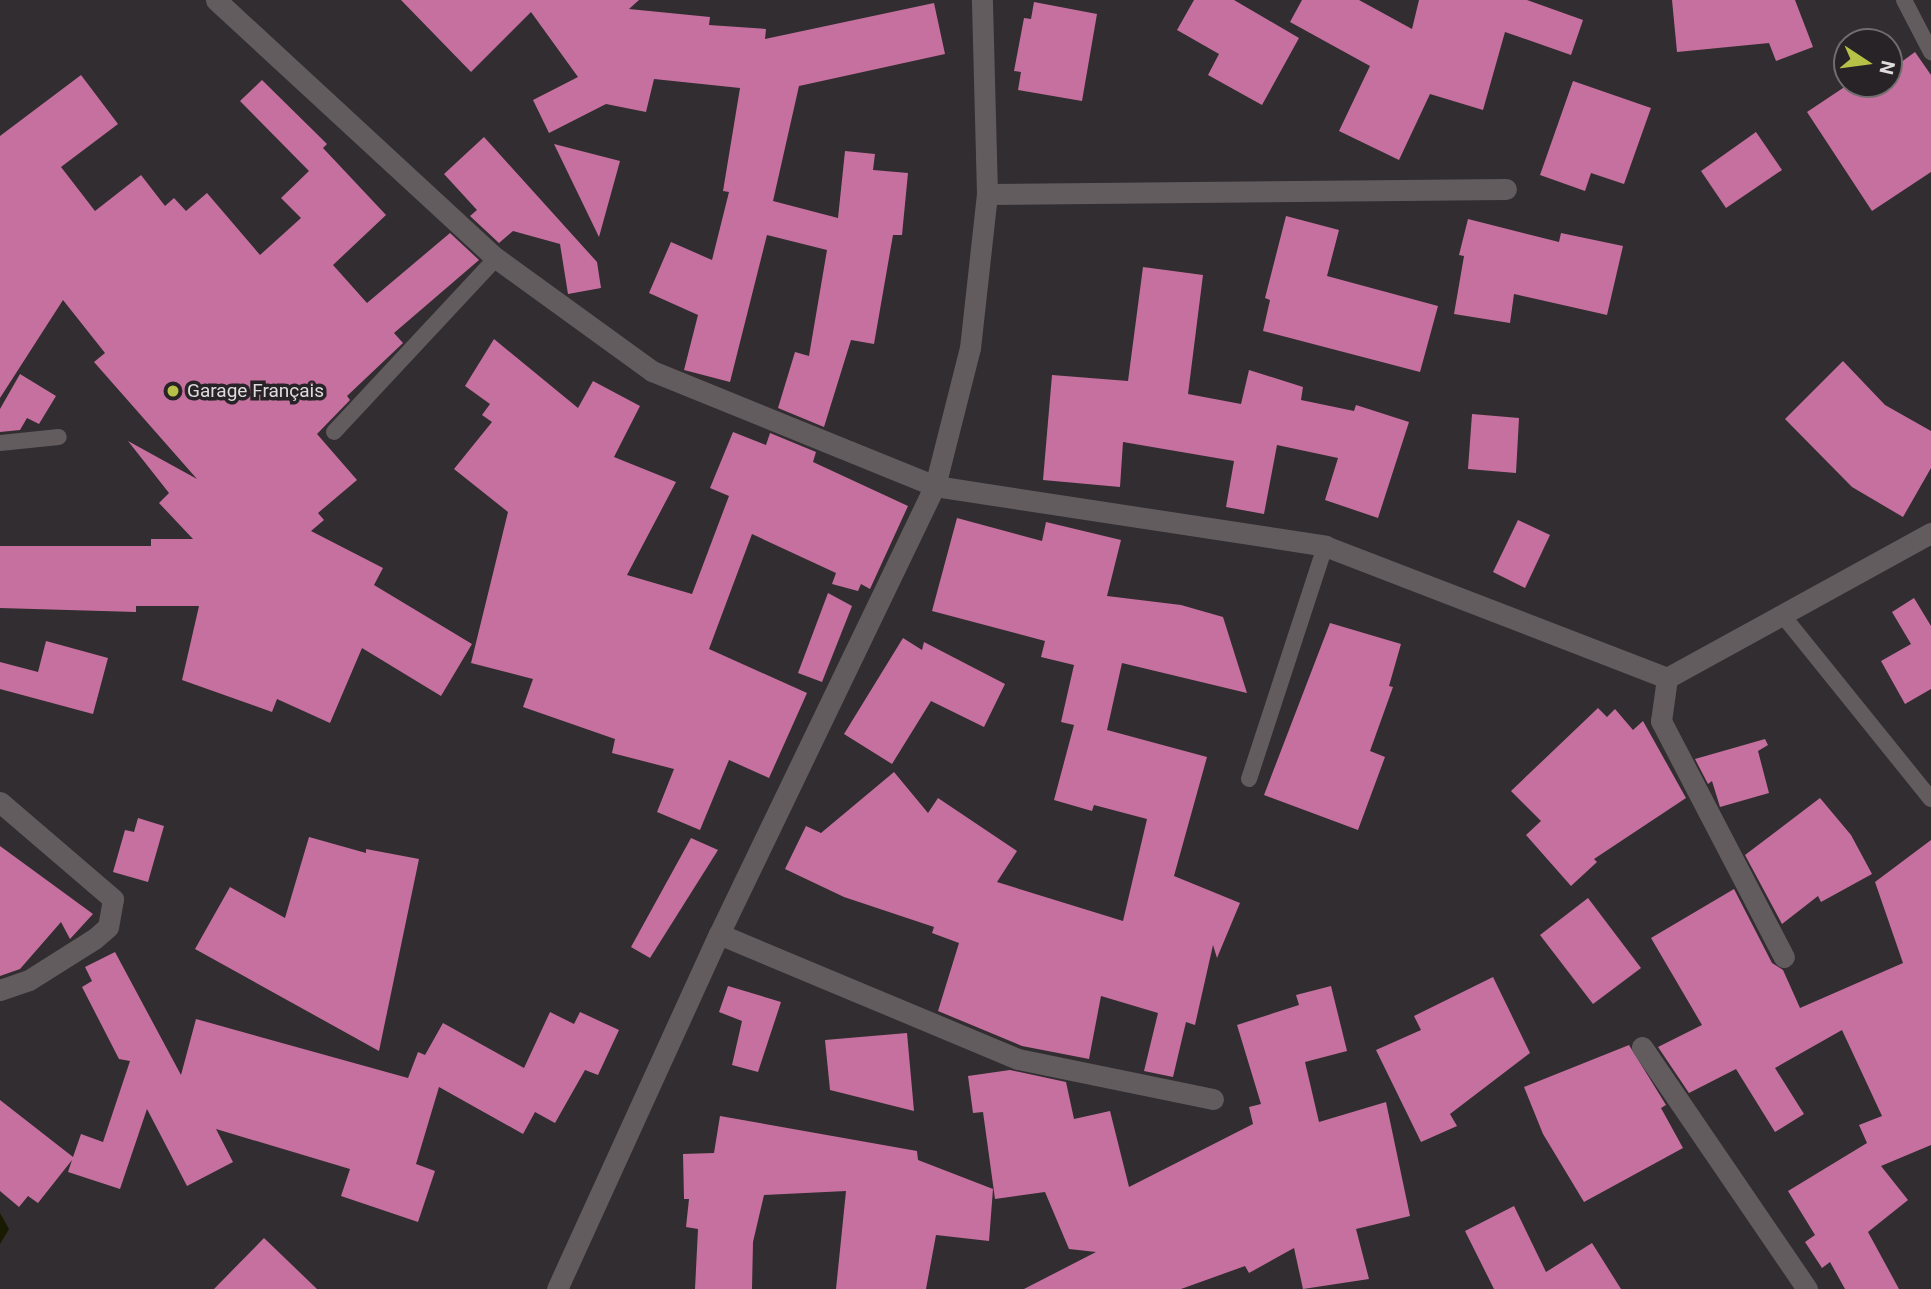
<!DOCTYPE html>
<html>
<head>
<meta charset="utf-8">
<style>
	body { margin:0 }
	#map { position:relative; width:1931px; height:1289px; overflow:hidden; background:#322d30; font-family:Roboto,sans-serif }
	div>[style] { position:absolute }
	.water>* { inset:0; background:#191b00 }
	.building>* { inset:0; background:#c6709f }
	.service>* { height:16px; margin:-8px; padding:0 8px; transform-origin:8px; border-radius:8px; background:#625c5f }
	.minor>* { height:21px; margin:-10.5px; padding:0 10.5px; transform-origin:10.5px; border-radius:10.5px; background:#625c5f }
	.tertiary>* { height:21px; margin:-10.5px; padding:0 10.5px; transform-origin:10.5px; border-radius:10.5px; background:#625c5f }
	.dots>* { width:19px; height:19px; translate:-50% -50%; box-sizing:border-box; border:4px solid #282326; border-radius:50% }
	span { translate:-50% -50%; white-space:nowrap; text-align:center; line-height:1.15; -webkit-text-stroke:7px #282326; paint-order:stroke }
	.poi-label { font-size:19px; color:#dfdcdd }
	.left { translate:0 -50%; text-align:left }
	.north { position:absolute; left:1833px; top:28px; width:70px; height:70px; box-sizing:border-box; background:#282326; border:2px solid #716d6f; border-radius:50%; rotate:103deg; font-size:19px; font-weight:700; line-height:28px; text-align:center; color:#dfdcdd }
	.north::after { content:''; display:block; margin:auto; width:24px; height:32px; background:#b7c148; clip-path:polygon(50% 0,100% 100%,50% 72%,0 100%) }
</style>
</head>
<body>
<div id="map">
	<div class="water">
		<i style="clip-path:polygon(0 1213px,9px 1229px,0 1244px)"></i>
	</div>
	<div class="building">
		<i style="clip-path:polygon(401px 0,639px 0,629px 9px,710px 17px,709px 25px,766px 29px,765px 39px,934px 3px,945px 54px,799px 86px,773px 201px,838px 218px,845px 151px,875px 154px,873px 170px,908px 173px,902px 235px,893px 235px,874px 344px,851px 340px,824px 427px,778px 408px,795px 352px,809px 356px,827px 250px,767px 235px,730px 382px,684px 370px,698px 315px,649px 293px,671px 242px,712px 260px,729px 192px,723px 191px,740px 88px,654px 79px,646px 112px,606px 104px,549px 133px,533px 100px,578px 77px,531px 12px,471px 72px)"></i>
		<i style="clip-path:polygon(1194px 0,1234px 0,1299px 38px,1262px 105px,1208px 75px,1219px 54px,1177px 30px)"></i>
		<i style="clip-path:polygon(1302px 0,1359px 0,1412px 29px,1419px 0,1527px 0,1583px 20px,1571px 55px,1505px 32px,1483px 110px,1430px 94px,1399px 160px,1339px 131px,1370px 66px,1290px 22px)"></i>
		<i style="clip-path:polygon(1672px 0,1795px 0,1813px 47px,1776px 61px,1769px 43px,1677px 52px)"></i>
		<i style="clip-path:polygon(1034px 2px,1097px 14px,1082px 101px,1018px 90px,1021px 72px,1014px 71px,1024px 18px,1031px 19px)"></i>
		<i style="clip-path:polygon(1915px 52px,1931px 75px,1931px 172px,1872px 211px,1807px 112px,1849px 84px,1889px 84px,1889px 71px)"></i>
		<i style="clip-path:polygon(81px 75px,118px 124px,61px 167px,95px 211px,141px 175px,165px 206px,174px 198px,186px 211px,207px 193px,260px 255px,301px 218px,281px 198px,309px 171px,240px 101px,262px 80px,327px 144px,323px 148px,386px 215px,333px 265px,367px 303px,450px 233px,479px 260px,394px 333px,403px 343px,347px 396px,350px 400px,317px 434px,357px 480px,318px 513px,324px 520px,311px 531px,383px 568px,374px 585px,472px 644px,441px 696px,362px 648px,330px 723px,277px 699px,272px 712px,182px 680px,199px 606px,136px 606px,136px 612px,0 608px,0 546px,151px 546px,151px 539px,193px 539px,159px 503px,169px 493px,128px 441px,197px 479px,94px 362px,105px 353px,63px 300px,0 398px,0 136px)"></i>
		<i style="clip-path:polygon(1573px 81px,1651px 108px,1624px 184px,1591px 173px,1585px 191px,1540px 175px)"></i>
		<i style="clip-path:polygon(1756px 132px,1782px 170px,1726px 208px,1701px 171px)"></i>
		<i style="clip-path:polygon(484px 137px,597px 262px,601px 288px,568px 294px,560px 244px,513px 231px,499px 243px,470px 216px,477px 210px,444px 174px)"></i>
		<i style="clip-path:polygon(554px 144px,620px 161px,599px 237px)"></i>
		<i style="clip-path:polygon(1286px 216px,1339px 230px,1327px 276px,1438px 306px,1420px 372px,1263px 331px,1270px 300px,1265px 298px)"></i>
		<i style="clip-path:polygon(1468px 219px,1559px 242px,1561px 233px,1623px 246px,1607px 315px,1514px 294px,1510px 323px,1454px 314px,1464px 256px,1459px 255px)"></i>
		<i style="clip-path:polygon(1143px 267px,1203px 275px,1188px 394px,1241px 404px,1249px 370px,1303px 387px,1301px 400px,1354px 411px,1356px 405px,1409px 422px,1378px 518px,1325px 500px,1338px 458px,1277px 445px,1264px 514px,1226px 507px,1234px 461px,1123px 442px,1120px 487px,1043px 480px,1052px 375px,1128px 381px)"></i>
		<i style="clip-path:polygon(494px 339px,578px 408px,593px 381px,640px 406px,614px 457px,676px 482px,627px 575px,692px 594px,729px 496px,710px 488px,733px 432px,766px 445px,770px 433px,816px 452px,813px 462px,908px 506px,870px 589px,861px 584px,858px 591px,832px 584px,836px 573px,752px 534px,709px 649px,807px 693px,769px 778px,729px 760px,700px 830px,657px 812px,674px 769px,612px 753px,615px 739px,523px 707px,533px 679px,471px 663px,508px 512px,454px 469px,492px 422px,482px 415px,490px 404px,465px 386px)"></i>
		<i style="clip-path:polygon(1843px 361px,1885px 405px,1931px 431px,1931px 468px,1903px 517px,1852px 487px,1785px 419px)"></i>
		<i style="clip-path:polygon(20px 374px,56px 396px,39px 424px,27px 418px,20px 430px,0 432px,0 409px)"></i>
		<i style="clip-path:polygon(1472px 414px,1519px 418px,1516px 473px,1468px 469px)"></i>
		<i style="clip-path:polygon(957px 518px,1042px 541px,1046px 522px,1121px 540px,1107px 596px,1181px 605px,1223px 617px,1247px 693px,1122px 663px,1107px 730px,1207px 757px,1174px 876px,1240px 903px,1217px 958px,1213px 945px,1195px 1025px,1186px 1022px,1173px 1077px,1144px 1071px,1158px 1013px,1101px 996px,1089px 1059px,1022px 1046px,938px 1011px,959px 943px,932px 933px,934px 927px,844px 897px,785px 869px,806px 826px,821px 833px,894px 772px,928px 813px,938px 798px,1017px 851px,997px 882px,1123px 921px,1147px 819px,1094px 805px,1092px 811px,1054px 800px,1074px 725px,1061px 722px,1074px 665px,1041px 657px,1045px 641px,932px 611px)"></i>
		<i style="clip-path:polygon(1518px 520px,1550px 535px,1525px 588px,1493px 572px)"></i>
		<i style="clip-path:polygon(828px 593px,852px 606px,822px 682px,798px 673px)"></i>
		<i style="clip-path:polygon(1914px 598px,1931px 626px,1931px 689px,1905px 704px,1881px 661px,1911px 644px,1892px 612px)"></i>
		<i style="clip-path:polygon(1330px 623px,1401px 644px,1389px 686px,1393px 687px,1370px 751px,1385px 757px,1358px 830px,1264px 795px)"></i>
		<i style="clip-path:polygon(903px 638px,922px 650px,924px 642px,1005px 684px,984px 727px,931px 701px,892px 764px,844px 734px)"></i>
		<i style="clip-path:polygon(46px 641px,108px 658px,93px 714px,0 689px,0 662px,38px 672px)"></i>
		<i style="clip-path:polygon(1598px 708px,1607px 717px,1615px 709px,1633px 730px,1643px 721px,1686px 798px,1594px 859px,1597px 862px,1571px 886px,1526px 835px,1541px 821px,1511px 791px)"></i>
		<i style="clip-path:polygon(1765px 739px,1768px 745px,1758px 751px,1769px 793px,1720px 807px,1712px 781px,1708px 784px,1695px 759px)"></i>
		<i style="clip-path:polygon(1820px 798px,1851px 835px,1872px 874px,1821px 902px,1818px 896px,1782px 924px,1745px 855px)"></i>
		<i style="clip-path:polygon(138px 818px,164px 826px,148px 882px,113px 872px,125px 830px,134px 832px)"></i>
		<i style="clip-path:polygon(309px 837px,366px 853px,366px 849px,419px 859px,379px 1051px,195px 949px,230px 887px,285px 918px)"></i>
		<i style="clip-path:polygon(691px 838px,718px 850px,650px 958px,631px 947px)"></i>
		<i style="clip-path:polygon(1931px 840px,1931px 1145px,1881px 1166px,1908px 1200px,1868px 1232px,1899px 1289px,1845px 1289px,1830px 1262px,1822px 1268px,1805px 1242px,1815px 1235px,1788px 1191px,1867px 1143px,1859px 1125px,1882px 1116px,1842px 1030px,1775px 1068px,1804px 1114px,1775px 1132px,1736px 1069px,1689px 1093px,1658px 1047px,1702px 1025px,1651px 938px,1734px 889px,1772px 963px,1783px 970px,1800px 1008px,1903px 963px,1875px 882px)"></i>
		<i style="clip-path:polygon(0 846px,93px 914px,70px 939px,61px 922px,20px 969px,0 976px)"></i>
		<i style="clip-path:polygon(1588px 898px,1641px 968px,1593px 1004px,1540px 935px)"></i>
		<i style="clip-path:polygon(115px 952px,181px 1075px,196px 1019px,408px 1078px,418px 1052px,425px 1055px,443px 1023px,524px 1068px,550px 1012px,574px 1024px,580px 1012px,619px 1030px,598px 1075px,585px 1070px,555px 1123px,535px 1112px,523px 1134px,439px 1087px,416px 1164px,435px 1171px,418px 1222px,341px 1196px,350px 1169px,216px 1129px,233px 1162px,187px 1186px,147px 1109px,120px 1189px,68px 1172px,72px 1160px,38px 1203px,28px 1196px,19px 1207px,0 1191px,0 1100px,73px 1157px,81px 1134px,103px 1142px,130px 1061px,119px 1059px,82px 987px,92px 981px,85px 967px)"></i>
		<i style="clip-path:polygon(1493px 977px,1530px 1053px,1450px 1114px,1457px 1126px,1421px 1142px,1376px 1050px,1421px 1030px,1414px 1016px)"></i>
		<i style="clip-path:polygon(728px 986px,781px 1002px,758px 1072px,732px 1065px,742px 1021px,719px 1012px)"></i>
		<i style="clip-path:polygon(1331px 986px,1347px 1051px,1305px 1062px,1319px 1122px,1386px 1102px,1410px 1216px,1356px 1229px,1369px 1279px,1303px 1289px,1294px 1248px,1249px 1273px,1245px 1266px,1181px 1289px,1024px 1289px,1096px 1252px,1069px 1249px,1045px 1192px,995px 1199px,983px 1112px,973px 1113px,968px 1076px,1010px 1070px,1066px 1082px,1074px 1119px,1110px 1111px,1129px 1187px,1253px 1124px,1249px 1107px,1261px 1104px,1237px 1025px,1299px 1005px,1296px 995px)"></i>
		<i style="clip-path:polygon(907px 1033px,914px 1111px,830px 1090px,825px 1040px)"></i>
		<i style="clip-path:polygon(1629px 1045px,1666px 1105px,1661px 1108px,1683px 1148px,1584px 1202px,1543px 1134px,1524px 1087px)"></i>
		<i style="clip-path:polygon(720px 1116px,917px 1151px,918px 1160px,993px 1189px,989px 1241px,936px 1235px,926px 1289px,836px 1289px,846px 1191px,764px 1195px,753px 1242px,752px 1289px,695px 1289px,698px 1229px,686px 1227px,689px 1199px,684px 1199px,683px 1154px,714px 1153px)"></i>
		<i style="clip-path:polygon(1514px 1206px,1546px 1272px,1592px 1243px,1621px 1289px,1494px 1289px,1465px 1231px)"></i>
		<i style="clip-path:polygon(264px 1238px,317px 1289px,214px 1289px)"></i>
	</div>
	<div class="service">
		<i style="left:1904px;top:0;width:59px;rotate:62.6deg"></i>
		<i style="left:334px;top:432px;width:238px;rotate:-47deg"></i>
		<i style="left:0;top:443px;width:59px;rotate:-5.8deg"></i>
		<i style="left:1784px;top:617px;width:234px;rotate:51.1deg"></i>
		<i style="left:1249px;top:779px;width:245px;rotate:-71.9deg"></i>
	</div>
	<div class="minor">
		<i style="left:216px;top:0;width:381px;rotate:42.7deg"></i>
		<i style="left:496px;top:258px;width:193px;rotate:35.9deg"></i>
		<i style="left:652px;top:371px;width:305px;rotate:22.1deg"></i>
		<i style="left:935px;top:486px;width:395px;rotate:8.7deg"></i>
		<i style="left:1325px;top:546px;width:367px;rotate:21.1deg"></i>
		<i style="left:1667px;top:678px;width:301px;rotate:-28.8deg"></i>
		<i style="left:987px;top:194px;width:519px;rotate:-0.55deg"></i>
		<i style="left:1667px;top:678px;width:43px;rotate:97.9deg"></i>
		<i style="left:1661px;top:721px;width:266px;rotate:62.5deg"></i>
		<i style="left:0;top:802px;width:149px;rotate:40.6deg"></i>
		<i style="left:113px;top:899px;width:28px;rotate:100deg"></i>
		<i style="left:108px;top:927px;width:18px;rotate:139deg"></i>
		<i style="left:94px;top:939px;width:77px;rotate:147.8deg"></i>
		<i style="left:29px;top:980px;width:31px;rotate:161deg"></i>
		<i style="left:719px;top:934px;width:324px;rotate:22.7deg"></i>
		<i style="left:1018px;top:1059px;width:199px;rotate:11.6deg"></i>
		<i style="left:1642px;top:1047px;width:293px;rotate:55.7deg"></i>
	</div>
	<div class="tertiary">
		<i style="left:557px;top:1289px;width:390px;rotate:-65.5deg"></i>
		<i style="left:719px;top:934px;width:497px;rotate:-64.3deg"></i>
		<i style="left:935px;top:486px;width:142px;rotate:-75.8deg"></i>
		<i style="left:970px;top:348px;width:155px;rotate:-83.7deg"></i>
		<i style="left:987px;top:194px;width:194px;rotate:-91.5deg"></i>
	</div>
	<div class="dots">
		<i style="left:173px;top:391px;background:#b7c148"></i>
	</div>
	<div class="poi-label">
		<span class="left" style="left:187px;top:391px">Garage Français</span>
	</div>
	<div class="north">N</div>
</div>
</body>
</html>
